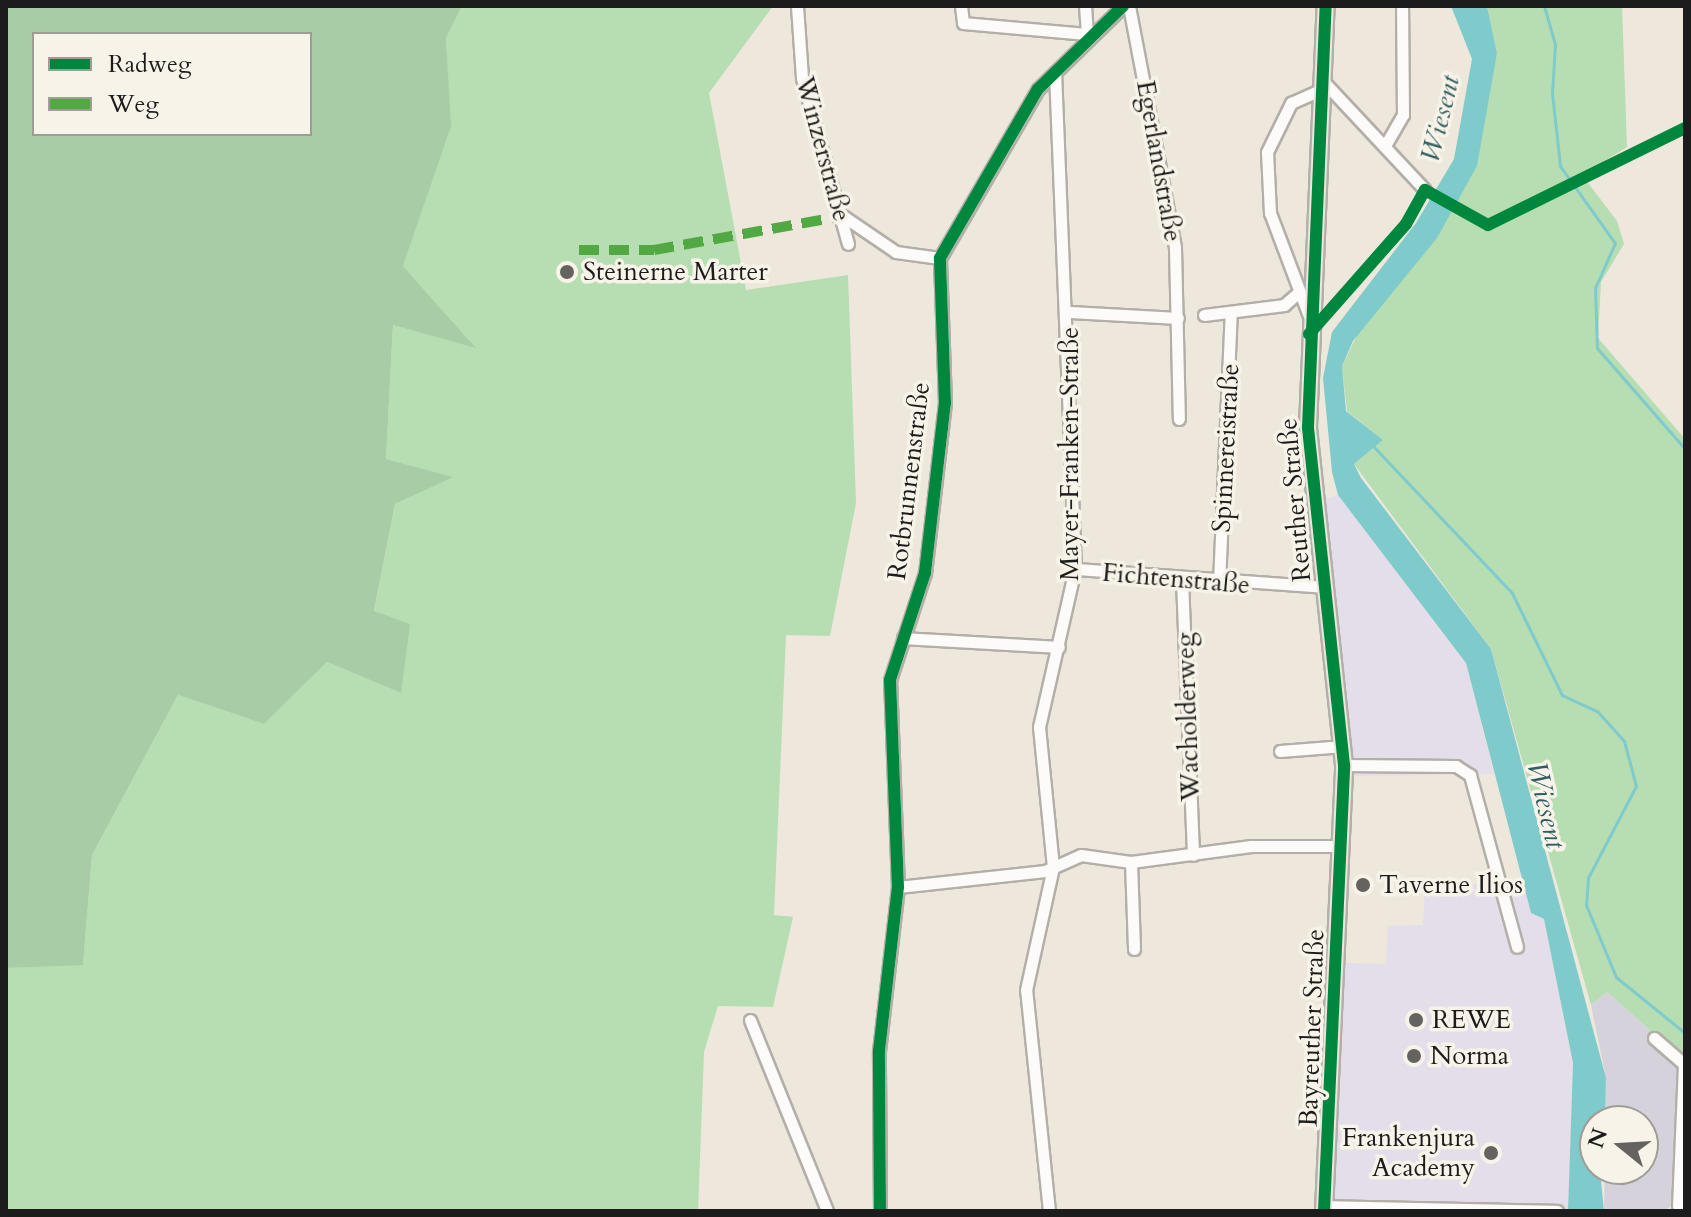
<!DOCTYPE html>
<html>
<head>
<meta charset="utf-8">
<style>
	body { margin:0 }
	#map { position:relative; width:1691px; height:1217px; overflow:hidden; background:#ede7dc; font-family:Cardo,serif }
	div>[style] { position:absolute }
	.built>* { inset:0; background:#e4ddea }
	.industrial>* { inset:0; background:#d5d2dc }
	.green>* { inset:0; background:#b7ddb2 }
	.forest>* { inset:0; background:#a8cca6 }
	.water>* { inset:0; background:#7fcbcc }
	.stream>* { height:3px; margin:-1.5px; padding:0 1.5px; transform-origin:1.5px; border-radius:1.5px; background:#7fcbcc }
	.roads { filter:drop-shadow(2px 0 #b3afa8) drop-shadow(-2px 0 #b3afa8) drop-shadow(0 2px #b3afa8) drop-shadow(0 -2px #b3afa8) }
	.street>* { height:11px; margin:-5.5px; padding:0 5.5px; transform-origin:5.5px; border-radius:5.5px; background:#fcfbfa }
	.primary>* { height:16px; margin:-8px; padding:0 8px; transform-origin:8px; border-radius:8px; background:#ede5de }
	.quiet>* { height:10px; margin-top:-5px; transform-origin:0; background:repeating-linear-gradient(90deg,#52a943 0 20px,transparent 0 30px) }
	.cycleway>* { height:12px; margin:-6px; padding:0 6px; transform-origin:6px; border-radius:6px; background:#00873e }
	.dots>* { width:22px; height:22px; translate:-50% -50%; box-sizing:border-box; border:4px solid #f7f3e8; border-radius:50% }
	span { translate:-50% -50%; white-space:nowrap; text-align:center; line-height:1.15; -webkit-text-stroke:7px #f7f3e8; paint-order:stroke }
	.street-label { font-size:26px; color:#1c1c1c }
	.poi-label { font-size:26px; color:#1c1c1c }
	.left { translate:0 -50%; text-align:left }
	.right { translate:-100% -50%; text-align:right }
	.water-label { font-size:28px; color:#315d60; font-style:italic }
	.frame { position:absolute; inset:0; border:8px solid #1c1c1c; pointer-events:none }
	.legend { position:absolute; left:32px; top:32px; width:280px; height:104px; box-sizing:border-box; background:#f7f3e8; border:2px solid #9f9d96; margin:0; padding:10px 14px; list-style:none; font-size:24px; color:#1c1c1c }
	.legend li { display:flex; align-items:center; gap:16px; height:40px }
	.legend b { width:40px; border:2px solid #9f9d96 }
	.north { position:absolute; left:1579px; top:1105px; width:80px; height:80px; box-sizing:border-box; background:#f7f3e8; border:2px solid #9f9d96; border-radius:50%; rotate:288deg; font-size:22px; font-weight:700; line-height:32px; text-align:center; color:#1c1c1c }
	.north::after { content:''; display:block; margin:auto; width:28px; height:36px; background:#65635f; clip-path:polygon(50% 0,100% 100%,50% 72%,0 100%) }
</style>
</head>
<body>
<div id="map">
	<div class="built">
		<i style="clip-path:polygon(1338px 495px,1466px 663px,1494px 774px,1354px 776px,1317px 501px)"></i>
		<i style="clip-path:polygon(1523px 883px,1531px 913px,1544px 919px,1573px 1064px,1568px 1211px,1326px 1208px,1345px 963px,1386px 964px,1388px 926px,1423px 925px,1425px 885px)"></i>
	</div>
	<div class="industrial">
		<i style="clip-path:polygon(1607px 992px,1685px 1061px,1680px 1201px,1663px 1211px,1604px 1211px,1605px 1169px,1643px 1169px,1643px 1121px,1605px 1121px,1606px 1078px,1591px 1005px)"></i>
	</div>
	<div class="green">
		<i style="clip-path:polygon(462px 6px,773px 6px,709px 93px,746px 290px,848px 275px,856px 503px,830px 636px,786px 635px,774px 915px,793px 917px,773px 1007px,718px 1006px,704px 1052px,698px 1211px,6px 1211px,6px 968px,83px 964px,92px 855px,178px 695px,264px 724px,327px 662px,401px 693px,374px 612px,395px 504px,451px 477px,386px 459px,393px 325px,475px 347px,403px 266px,450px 126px,446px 38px)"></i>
		<i style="clip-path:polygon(1487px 6px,1622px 6px,1627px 147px,1582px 175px,1617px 221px,1624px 244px,1601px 282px,1598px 338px,1685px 439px,1685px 1061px,1607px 992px,1591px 1005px,1491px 649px,1354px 464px,1383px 440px,1347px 411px,1342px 366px,1363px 323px,1437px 238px,1497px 53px)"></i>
	</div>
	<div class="forest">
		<i style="clip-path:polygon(evenodd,6px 6px,462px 6px,446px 38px,451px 126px,403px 266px,476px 348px,393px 325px,386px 459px,453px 477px,395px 504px,374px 611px,410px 624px,401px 693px,327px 662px,264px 724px,178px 695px,92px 855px,83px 965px,6px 968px,6px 6px,34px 34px,310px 34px,310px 134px,34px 134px,34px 34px)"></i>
	</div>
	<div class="water">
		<i style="clip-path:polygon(1451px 6px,1487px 6px,1497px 53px,1477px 166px,1437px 238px,1353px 341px,1342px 366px,1346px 411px,1383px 440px,1354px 464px,1361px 478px,1491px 649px,1606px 1078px,1605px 1121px,1595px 1121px,1604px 1211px,1568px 1211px,1573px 1063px,1544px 919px,1531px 913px,1466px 663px,1338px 495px,1332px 472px,1323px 378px,1332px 332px,1416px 223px,1454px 159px,1472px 59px)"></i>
	</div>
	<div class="stream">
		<i style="left:1544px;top:6px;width:40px;rotate:74deg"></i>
		<i style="left:1555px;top:44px;width:49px;rotate:93.5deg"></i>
		<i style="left:1552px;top:93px;width:73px;rotate:83.7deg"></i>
		<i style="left:1560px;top:166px;width:95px;rotate:54.5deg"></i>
		<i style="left:1615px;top:243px;width:49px;rotate:114deg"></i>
		<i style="left:1595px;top:288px;width:60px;rotate:88.1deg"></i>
		<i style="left:1597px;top:348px;width:134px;rotate:48.9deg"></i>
		<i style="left:1374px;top:447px;width:201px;rotate:46.6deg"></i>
		<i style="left:1512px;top:593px;width:114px;rotate:63.9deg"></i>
		<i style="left:1562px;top:695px;width:40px;rotate:25deg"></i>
		<i style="left:1598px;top:712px;width:39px;rotate:48deg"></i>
		<i style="left:1624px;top:741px;width:47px;rotate:75.1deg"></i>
		<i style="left:1636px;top:786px;width:104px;rotate:117.6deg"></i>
		<i style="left:1588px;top:878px;width:27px;rotate:94deg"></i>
		<i style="left:1586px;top:905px;width:78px;rotate:67.4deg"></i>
		<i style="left:1616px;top:977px;width:89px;rotate:39.1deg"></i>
	</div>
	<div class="roads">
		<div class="street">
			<i style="left:797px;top:6px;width:72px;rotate:86deg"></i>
			<i style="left:802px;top:78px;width:172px;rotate:74.5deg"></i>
			<i style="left:961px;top:6px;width:17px;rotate:83deg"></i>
			<i style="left:963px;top:23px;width:124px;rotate:5.1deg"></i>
			<i style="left:1087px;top:34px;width:28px;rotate:-94deg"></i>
			<i style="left:1129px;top:6px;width:246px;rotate:79.2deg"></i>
			<i style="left:1175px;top:248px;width:171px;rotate:88.7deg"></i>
			<i style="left:1323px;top:81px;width:149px;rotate:46.9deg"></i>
			<i style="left:1386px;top:144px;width:34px;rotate:-60deg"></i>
			<i style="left:1403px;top:115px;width:109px;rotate:-90.5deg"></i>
			<i style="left:843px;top:216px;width:64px;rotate:34.2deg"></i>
			<i style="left:896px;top:252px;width:44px;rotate:7.8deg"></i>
			<i style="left:1070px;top:312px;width:108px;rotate:3.2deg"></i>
			<i style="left:1204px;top:315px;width:81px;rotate:-7.1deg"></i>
			<i style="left:1284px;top:305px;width:18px;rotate:-41deg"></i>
			<i style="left:1309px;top:316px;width:110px;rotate:-110.7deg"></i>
			<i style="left:1270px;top:213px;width:61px;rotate:-92.8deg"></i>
			<i style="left:1267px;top:152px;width:55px;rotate:-63.9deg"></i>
			<i style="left:1291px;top:103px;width:35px;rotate:-24deg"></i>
			<i style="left:1075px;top:569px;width:250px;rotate:4.1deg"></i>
			<i style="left:1182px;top:580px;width:275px;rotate:87.7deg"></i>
			<i style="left:1219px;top:583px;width:271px;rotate:-87.5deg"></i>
			<i style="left:903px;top:638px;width:156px;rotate:3.3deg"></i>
			<i style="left:1280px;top:751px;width:64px;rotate:-4.5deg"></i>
			<i style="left:1344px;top:765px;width:112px;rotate:0.5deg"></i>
			<i style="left:1456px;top:766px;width:17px;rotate:33deg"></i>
			<i style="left:1470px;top:775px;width:178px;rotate:74.7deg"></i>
			<i style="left:1131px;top:862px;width:87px;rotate:88deg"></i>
			<i style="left:898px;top:887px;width:148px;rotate:-6.2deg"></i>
			<i style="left:1045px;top:871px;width:39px;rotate:-24deg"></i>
			<i style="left:1081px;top:855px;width:50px;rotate:8deg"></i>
			<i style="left:1131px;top:862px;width:121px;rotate:-7.6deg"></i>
			<i style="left:1251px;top:846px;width:89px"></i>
			<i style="left:750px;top:1020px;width:206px;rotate:68deg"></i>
			<i style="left:1654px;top:1038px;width:40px;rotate:41deg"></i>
			<i style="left:1684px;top:1064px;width:142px;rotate:92.4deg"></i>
			<i style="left:1324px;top:1206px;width:233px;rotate:1.2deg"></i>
			<i style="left:880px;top:1211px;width:160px;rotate:-90.4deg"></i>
			<i style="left:879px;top:1051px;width:165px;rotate:-83.4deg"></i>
			<i style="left:898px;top:887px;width:207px;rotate:-92.2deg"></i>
			<i style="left:890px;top:680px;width:113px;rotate:-71.9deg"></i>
			<i style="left:925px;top:573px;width:171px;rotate:-83.3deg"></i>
			<i style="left:945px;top:403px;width:145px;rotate:-92deg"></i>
			<i style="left:940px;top:258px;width:195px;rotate:-59.9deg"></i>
			<i style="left:1038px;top:89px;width:119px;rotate:-44.3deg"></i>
			<i style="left:1049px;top:1211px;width:222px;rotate:-95.9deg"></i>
			<i style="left:1026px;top:990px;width:126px;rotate:-77.6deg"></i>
			<i style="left:1053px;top:867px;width:141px;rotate:-95.7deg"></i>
			<i style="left:1039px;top:727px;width:162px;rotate:-77.2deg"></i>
			<i style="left:1075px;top:569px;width:497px;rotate:-92.3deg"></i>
		</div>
		<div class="primary">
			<i style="left:1324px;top:1211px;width:446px;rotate:-87.4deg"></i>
			<i style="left:1344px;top:765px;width:340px;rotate:-96.1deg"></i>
			<i style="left:1308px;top:427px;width:421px;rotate:-87.6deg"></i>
		</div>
	</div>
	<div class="quiet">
		<i style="left:579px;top:250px;width:75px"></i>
		<i style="left:654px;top:250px;width:192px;rotate:-10.2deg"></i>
	</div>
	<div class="cycleway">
		<i style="left:1309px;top:334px;width:147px;rotate:-48.6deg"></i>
		<i style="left:1406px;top:224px;width:39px;rotate:-61deg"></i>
		<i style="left:1425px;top:190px;width:72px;rotate:29.1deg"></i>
		<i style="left:1488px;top:225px;width:220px;rotate:-26.2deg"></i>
		<i style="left:880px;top:1211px;width:160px;rotate:-90.4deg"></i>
		<i style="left:879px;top:1051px;width:165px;rotate:-83.4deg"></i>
		<i style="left:898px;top:887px;width:207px;rotate:-92.2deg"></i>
		<i style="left:890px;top:680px;width:113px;rotate:-71.9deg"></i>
		<i style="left:925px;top:573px;width:171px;rotate:-83.3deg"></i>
		<i style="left:945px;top:403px;width:145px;rotate:-92deg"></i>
		<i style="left:940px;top:258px;width:195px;rotate:-59.9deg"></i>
		<i style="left:1038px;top:89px;width:119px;rotate:-44.3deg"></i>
		<i style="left:1324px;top:1211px;width:446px;rotate:-87.4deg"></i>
		<i style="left:1344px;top:765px;width:340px;rotate:-96.1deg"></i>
		<i style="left:1308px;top:427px;width:421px;rotate:-87.6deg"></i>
	</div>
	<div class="dots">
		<i style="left:567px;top:272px;background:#65635f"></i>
		<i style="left:1363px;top:885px;background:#65635f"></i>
		<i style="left:1416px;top:1020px;background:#65635f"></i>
		<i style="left:1414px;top:1056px;background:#65635f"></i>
		<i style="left:1491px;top:1153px;background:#65635f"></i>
	</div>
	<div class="street-label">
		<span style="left:823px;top:149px;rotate:75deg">Winzerstraße</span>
		<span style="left:1159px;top:161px;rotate:80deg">Egerlandstraße</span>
		<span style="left:1226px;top:448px;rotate:-87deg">Spinnereistraße</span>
		<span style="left:1070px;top:454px;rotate:-90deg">Mayer-Franken-Straße</span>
		<span style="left:909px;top:481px;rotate:-83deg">Rotbrunnenstraße</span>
		<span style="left:1295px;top:500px;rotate:-95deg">Reuther Straße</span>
		<span style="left:1176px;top:579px;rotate:5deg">Fichtenstraße</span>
		<span style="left:1188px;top:717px;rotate:-92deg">Wacholderweg</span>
		<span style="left:1312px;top:1028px;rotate:-88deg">Bayreuther Straße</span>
	</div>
	<div class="poi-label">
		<span class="left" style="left:583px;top:272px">Steinerne Marter</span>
		<span class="left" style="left:1379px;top:885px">Taverne Ilios</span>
		<span class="left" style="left:1432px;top:1020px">REWE</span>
		<span class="left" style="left:1430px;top:1056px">Norma</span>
		<span class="right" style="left:1475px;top:1153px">Frankenjura<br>Academy</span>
	</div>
	<div class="water-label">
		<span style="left:1440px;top:119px;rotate:-76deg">Wiesent</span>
		<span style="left:1546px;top:805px;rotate:77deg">Wiesent</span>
	</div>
	<div class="frame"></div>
	<ul class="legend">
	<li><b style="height:10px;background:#00873e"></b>Radweg</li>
	<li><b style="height:10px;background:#52a943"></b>Weg</li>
	</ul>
	<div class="north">N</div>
</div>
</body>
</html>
